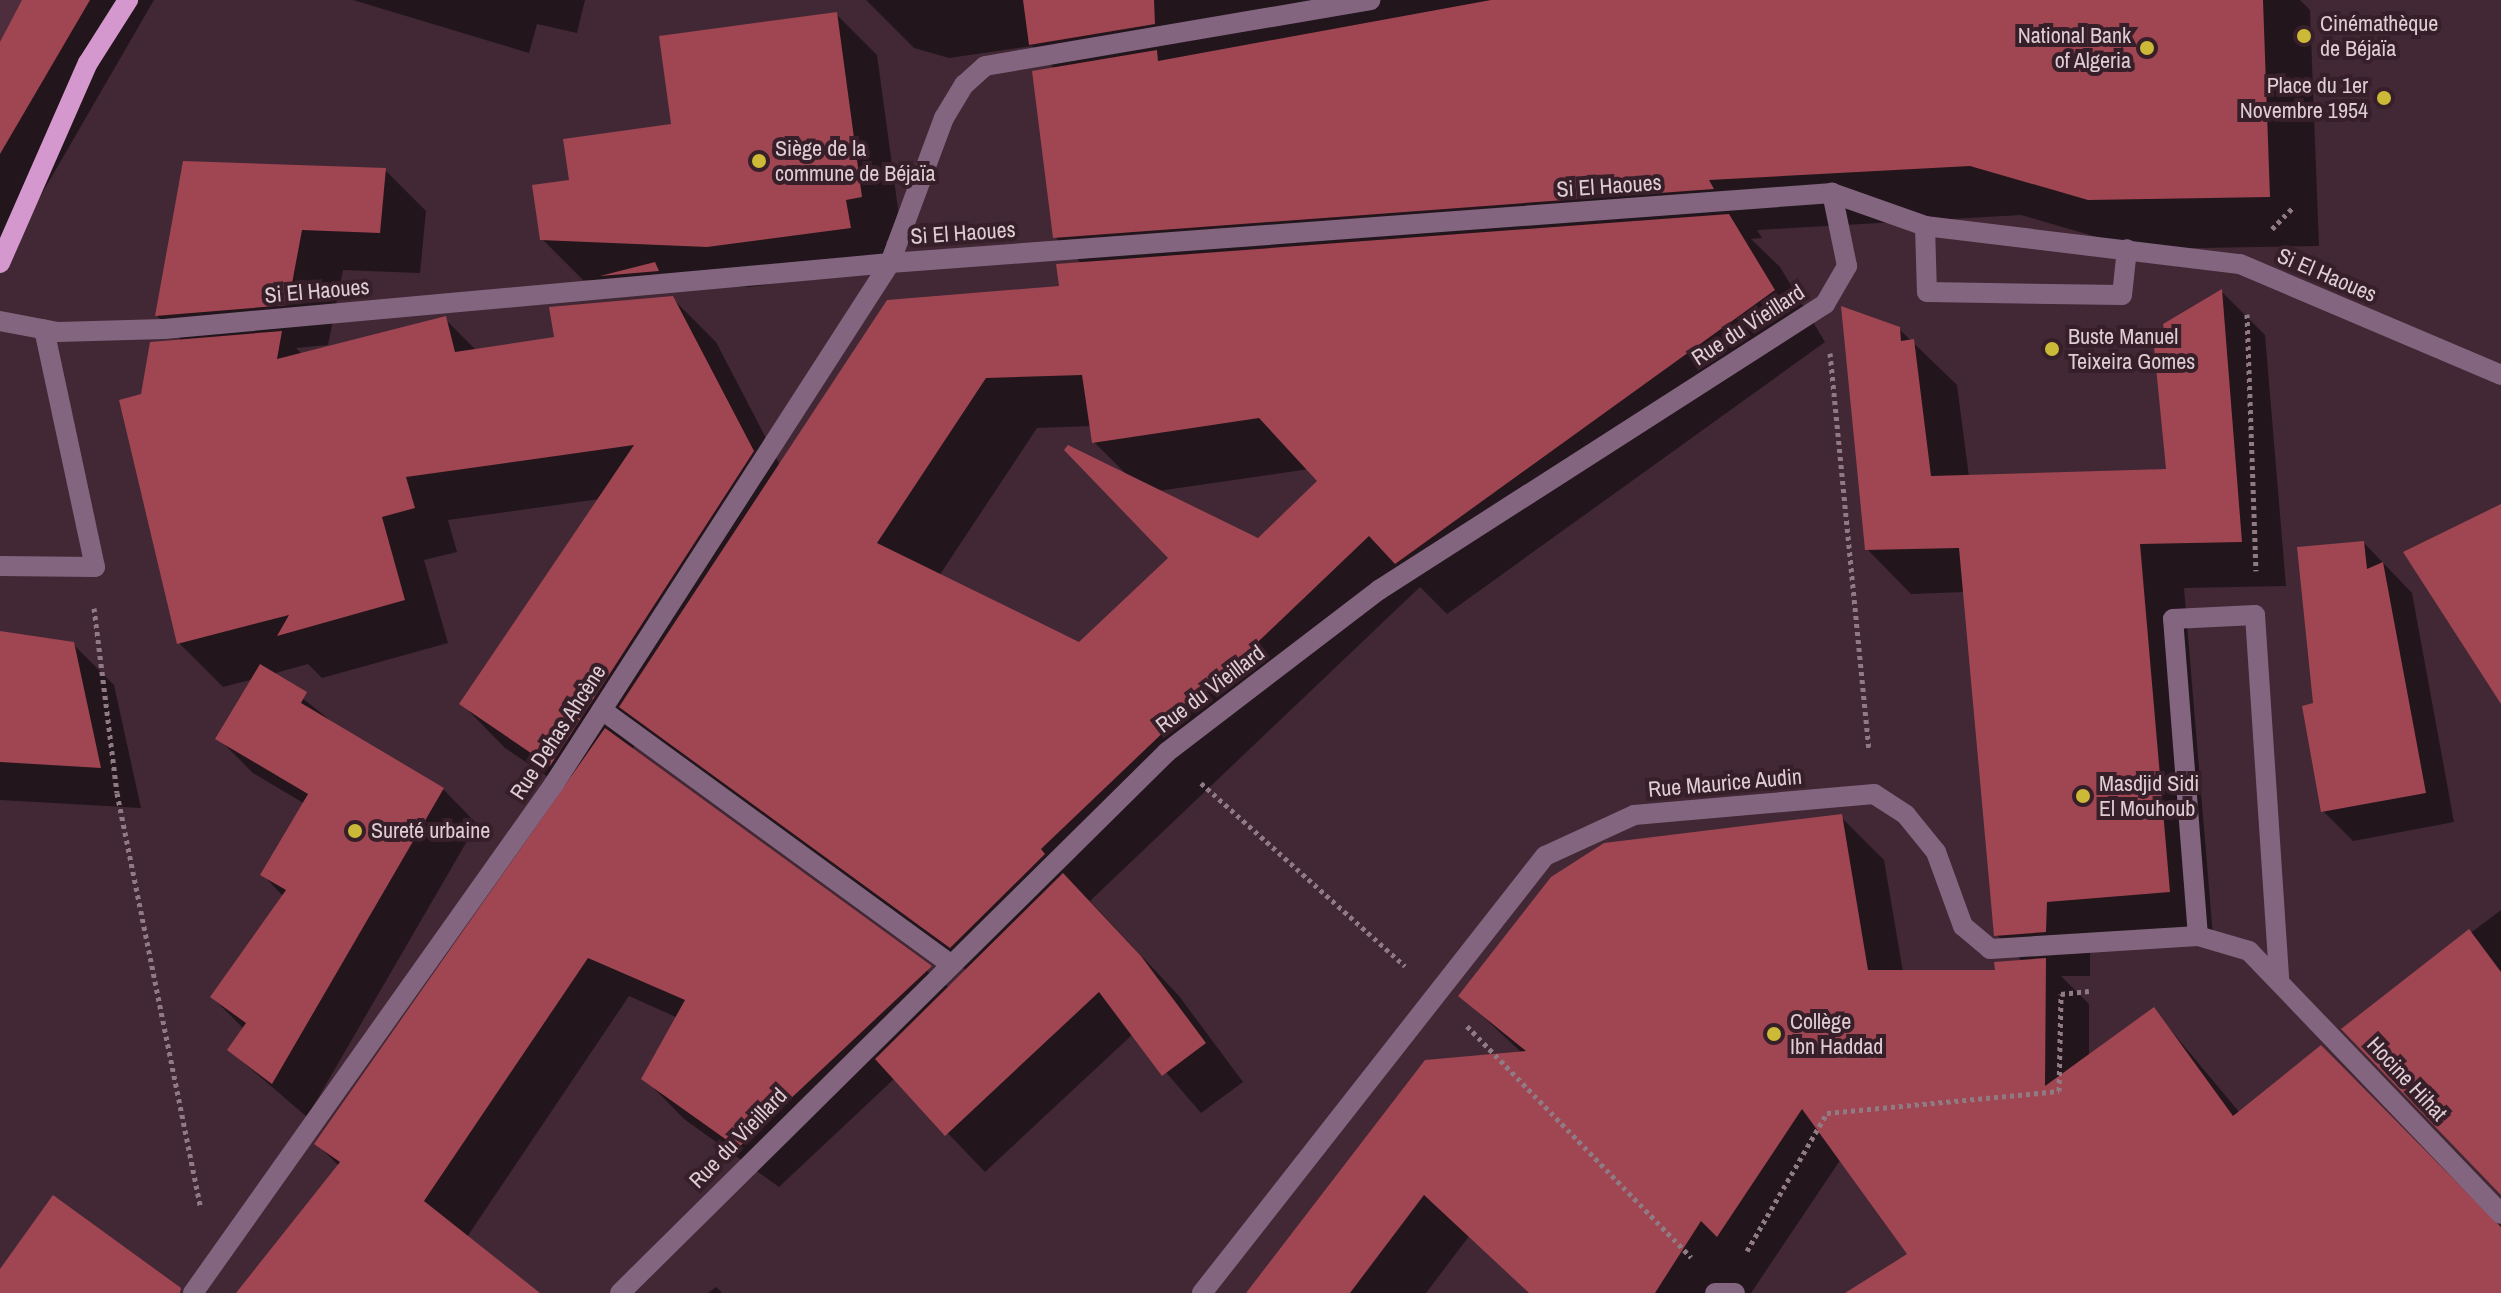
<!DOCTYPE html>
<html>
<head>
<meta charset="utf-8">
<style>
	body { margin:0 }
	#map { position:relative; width:2501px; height:1293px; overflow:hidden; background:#412834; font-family:"Archivo Narrow",sans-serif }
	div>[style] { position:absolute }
	.built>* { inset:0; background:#4e2e3d }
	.shadow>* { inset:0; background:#0007 }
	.building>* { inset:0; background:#a04552 }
	.path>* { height:5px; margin-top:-2.5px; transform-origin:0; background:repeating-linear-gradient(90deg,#907b84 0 4px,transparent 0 8px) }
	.minor>* { height:20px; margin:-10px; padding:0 10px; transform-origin:10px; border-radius:10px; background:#836580 }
	.major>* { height:20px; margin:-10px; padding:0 10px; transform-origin:10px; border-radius:10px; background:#d497ce }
	.dots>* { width:22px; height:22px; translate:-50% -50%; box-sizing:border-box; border:4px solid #371f2a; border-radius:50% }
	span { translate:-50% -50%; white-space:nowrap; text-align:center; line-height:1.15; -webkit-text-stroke:8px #371f2a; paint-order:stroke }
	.poi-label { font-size:22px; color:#decdd3 }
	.left { translate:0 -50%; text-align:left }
	.right { translate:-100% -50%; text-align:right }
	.street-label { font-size:22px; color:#decdd3 }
</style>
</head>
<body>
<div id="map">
	<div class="built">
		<i style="clip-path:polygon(0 0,56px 0,0 100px)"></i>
	</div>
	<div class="shadow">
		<i style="clip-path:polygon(25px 0,154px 0,0 266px,0 46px)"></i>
		<i style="clip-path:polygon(353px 0,585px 0,577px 33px,537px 24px,529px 53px)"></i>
		<i style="clip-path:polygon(evenodd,866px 0,2300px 0,2310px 10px,2319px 246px,2139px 249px,2021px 215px,1757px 230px,1762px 238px,1751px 239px,1780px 267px,1825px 342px,1447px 614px,1420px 587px,1090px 901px,1179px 996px,1243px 1082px,1201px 1113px,1133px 1034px,985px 1172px,895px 1078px,779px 1187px,684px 1119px,644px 1078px,678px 1018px,629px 996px,467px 1237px,537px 1293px,238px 1293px,339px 1166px,317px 1144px,566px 789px,505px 748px,462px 704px,600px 499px,448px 520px,457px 552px,424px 560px,448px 643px,322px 678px,308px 664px,272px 674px,340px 728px,443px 789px,477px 824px,307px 1117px,229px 1050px,244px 1029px,212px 997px,284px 897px,263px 875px,305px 804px,253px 773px,218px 738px,254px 679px,223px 687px,179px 643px,143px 396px,183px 342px,157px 316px,385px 170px,426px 211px,420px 273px,343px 270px,328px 345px,296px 348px,303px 355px,445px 319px,477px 351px,556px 339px,672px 298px,716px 342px,780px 465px,1061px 288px,1082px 264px,1055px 237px,1055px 69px,1032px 46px,949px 58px,914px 48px,866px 0,1092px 426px,1094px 442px,1128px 476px,1171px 558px,1080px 645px,939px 576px,1037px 428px,1092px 426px,866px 0,1309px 469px,1320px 482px,1259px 540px,1158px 491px,1309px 469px,866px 0,645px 729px,673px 757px,967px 971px,950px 988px,632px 750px,645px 729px)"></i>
		<i style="clip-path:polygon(836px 14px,877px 55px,902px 238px,886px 241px,891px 268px,749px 287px,583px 280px,542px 239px,673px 126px)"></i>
		<i style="clip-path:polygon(2221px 291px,2265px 335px,2286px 586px,2184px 588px,2213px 936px,2090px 946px,2090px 976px,2061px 976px,2089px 1004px,2089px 1057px,2154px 1010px,2240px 1113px,2501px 1225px,2501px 1293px,1875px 1293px,1910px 1254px,1841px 1159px,1751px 1293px,1529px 1293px,1470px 1235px,1426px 1293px,1249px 1293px,1522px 1053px,1461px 996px,1841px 817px,1884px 860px,1903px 972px,1997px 972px,2023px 962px,1994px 932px,1965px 592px,1911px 594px,1867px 549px,1899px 329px,1957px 385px,1969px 477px,2169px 471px,2168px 342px)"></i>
		<i style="clip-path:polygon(2364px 543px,2412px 593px,2454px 822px,2353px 841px,2323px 811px,2315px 705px)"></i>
		<i style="clip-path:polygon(0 633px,73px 644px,114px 685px,141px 808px,0 800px)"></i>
		<i style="clip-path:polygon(2501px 910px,2501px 1192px,2344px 1029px)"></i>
		<i style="clip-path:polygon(716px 1287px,722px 1293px,708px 1293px)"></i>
	</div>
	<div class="building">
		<i style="clip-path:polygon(22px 0,90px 0,0 154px,0 42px)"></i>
		<i style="clip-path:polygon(1023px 0,1154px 0,1155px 24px,1029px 45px)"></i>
		<i style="clip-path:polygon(1491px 0,2263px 0,2270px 197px,2088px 200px,1970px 166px,1709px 180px,1714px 189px,1053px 238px,1032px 71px,1157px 50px,1158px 61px)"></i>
		<i style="clip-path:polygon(837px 12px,862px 197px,846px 200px,851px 228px,707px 247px,540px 240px,532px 185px,569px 180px,563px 139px,671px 124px,659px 36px)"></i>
		<i style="clip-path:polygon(183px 161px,386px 168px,380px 233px,302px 230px,288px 305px,155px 316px)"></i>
		<i style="clip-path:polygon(evenodd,1729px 214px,1775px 290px,1395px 564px,1369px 536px,1041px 849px,1045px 854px,950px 948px,619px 707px,887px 300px,1059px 286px,1056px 264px,1729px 214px,1082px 375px,1092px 443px,1259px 418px,1317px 481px,1258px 538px,1068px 445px,1064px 450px,1168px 558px,1079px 642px,877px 543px,986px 378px,1082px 375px)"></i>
		<i style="clip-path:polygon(655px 262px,659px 271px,600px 276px)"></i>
		<i style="clip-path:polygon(2222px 289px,2242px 542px,2140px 544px,2170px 892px,2047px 902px,2046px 932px,1994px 936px,1959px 548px,1865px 550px,1841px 306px,1900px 327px,1901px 341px,1914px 339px,1931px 476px,2166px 469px,2154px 347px,2166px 341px,2163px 324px)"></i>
		<i style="clip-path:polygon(673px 296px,754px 451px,550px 766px,459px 704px,634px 445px,406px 477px,415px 508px,382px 517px,405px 600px,277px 636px,289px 615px,177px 644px,119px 400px,141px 394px,150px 342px,282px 331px,277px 359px,446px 316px,455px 352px,554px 337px,549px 307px)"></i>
		<i style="clip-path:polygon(2501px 504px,2501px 704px,2403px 552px)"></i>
		<i style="clip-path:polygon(2364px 541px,2367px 569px,2383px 562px,2426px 793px,2321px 812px,2302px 706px,2313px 703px,2297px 547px)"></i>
		<i style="clip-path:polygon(0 631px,74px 642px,101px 768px,0 762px)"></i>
		<i style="clip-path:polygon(260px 664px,307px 692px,301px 703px,444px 788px,272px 1084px,227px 1050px,246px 1023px,210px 997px,286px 890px,260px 875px,308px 794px,215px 739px)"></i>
		<i style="clip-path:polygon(605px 728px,932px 966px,738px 1148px,641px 1079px,685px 1000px,588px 958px,424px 1201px,540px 1293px,236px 1293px,340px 1162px,314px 1144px)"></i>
		<i style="clip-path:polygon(1842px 814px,1868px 970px,1995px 970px,1994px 962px,2046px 958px,2045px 1086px,2154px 1007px,2233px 1116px,2321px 1045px,2501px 1227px,2501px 1293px,1845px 1293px,1907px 1254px,1802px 1109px,1717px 1237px,1701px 1221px,1655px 1293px,1529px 1293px,1424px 1195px,1350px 1293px,1246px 1293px,1425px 1060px,1526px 1051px,1458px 996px,1551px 877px,1604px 843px)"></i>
		<i style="clip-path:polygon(1063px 873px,1141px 956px,1206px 1043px,1162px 1076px,1099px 992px,945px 1136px,875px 1059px)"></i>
		<i style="clip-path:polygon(2469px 929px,2501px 972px,2501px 1195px,2341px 1029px)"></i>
		<i style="clip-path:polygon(53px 1195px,181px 1288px,180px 1293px,0 1293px,0 1269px)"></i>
	</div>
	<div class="path">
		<i style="left:2272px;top:229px;width:29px;rotate:-46deg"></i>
		<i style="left:2247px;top:314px;width:257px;rotate:88deg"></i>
		<i style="left:1830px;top:353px;width:398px;rotate:84.4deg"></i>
		<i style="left:94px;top:608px;width:186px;rotate:82.9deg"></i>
		<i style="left:117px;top:793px;width:423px;rotate:78.6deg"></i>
		<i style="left:1201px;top:783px;width:274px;rotate:41.9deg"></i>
		<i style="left:1467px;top:1026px;width:322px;rotate:45.9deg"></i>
		<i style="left:1747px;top:1251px;width:160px;rotate:-59.9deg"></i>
		<i style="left:1827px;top:1113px;width:233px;rotate:-5.4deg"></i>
		<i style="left:2059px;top:1091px;width:97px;rotate:-88.8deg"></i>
		<i style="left:2061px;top:994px;width:28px;rotate:-6deg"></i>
	</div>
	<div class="minor">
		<i style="left:1925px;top:226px;width:66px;rotate:88.3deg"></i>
		<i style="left:1927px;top:292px;width:195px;rotate:0.9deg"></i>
		<i style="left:2122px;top:295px;width:46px;rotate:-83.8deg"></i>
		<i style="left:0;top:321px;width:59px;rotate:10.7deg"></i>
		<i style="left:58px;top:332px;width:106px;rotate:-1.6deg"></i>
		<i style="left:164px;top:329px;width:729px;rotate:-5.19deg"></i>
		<i style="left:890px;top:263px;width:945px;rotate:-4.25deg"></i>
		<i style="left:1832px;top:193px;width:99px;rotate:19.5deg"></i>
		<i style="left:1925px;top:226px;width:317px;rotate:6.9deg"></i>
		<i style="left:2240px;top:264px;width:284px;rotate:23deg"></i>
		<i style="left:0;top:566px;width:95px;rotate:0.6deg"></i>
		<i style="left:95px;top:567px;width:243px;rotate:-102.1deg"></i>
		<i style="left:602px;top:710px;width:429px;rotate:36.1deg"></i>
		<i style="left:2198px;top:936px;width:318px;rotate:-94.5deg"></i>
		<i style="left:2173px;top:619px;width:82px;rotate:-2.8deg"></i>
		<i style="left:2255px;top:615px;width:364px;rotate:86.2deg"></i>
		<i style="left:193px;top:1293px;width:624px;rotate:-54.65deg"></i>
		<i style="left:554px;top:784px;width:620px;rotate:-57.18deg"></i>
		<i style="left:890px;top:263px;width:155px;rotate:-69.6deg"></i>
		<i style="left:944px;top:118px;width:39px;rotate:-59deg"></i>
		<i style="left:964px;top:85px;width:28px;rotate:-42deg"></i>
		<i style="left:985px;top:66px;width:391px;rotate:-9.7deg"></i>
		<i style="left:620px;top:1293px;width:769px;rotate:-44.68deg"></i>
		<i style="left:1167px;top:752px;width:267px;rotate:-37.4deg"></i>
		<i style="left:1379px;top:590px;width:530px;rotate:-32.67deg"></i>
		<i style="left:1825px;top:304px;width:44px;rotate:-59.9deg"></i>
		<i style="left:1847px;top:266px;width:75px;rotate:-101.6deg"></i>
		<i style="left:1202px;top:1293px;width:556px;rotate:-51.87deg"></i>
		<i style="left:1545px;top:856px;width:98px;rotate:-24.7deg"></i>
		<i style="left:1634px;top:815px;width:241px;rotate:-5deg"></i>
		<i style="left:1874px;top:794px;width:38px;rotate:33deg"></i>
		<i style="left:1906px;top:815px;width:48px;rotate:51deg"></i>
		<i style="left:1936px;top:852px;width:79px;rotate:70deg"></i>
		<i style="left:1963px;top:926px;width:35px;rotate:40deg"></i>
		<i style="left:1990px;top:949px;width:208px;rotate:-3.6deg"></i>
		<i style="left:2198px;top:936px;width:53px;rotate:16.4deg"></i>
		<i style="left:2249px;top:951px;width:364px;rotate:46.2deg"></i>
		<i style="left:1715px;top:1293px;width:20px"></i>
	</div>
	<div class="major">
		<i style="left:0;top:263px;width:219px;rotate:-66.3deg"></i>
		<i style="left:88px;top:63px;width:75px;rotate:-57.6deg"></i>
	</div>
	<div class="dots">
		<i style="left:2304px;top:36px;background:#ccb938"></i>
		<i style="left:2147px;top:48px;background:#ccb938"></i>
		<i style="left:2384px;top:98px;background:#ccb938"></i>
		<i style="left:759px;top:161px;background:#ccb938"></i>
		<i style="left:2052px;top:349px;background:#ccb938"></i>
		<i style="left:2083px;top:796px;background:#ccb938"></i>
		<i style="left:355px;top:831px;background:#ccb938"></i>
		<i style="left:1774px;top:1034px;background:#ccb938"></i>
	</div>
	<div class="poi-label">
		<span class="left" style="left:2320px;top:36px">Cinémathèque<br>de Béjaïa</span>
		<span class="right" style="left:2131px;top:48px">National Bank<br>of Algeria</span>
		<span class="right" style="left:2368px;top:98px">Place du 1er<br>Novembre 1954</span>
		<span class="left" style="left:775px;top:161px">Siège de la<br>commune de Béjaïa</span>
		<span class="left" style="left:2068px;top:349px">Buste Manuel<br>Teixeira Gomes</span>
		<span class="left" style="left:2099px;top:796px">Masdjid Sidi<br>El Mouhoub</span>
		<span class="left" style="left:371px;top:831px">Sureté urbaine</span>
		<span class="left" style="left:1790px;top:1034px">Collège<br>Ibn Haddad</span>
	</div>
	<div class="street-label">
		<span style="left:1609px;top:186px;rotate:-4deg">Si El Haoues</span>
		<span style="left:963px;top:233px;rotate:-4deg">Si El Haoues</span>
		<span style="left:2327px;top:275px;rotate:23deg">Si El Haoues</span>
		<span style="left:317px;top:291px;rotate:-5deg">Si El Haoues</span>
		<span style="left:1748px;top:325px;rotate:-33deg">Rue du Vieillard</span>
		<span style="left:1210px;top:689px;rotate:-37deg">Rue du Vieillard</span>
		<span style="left:558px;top:732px;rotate:-57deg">Rue Dehas Ahcène</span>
		<span style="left:1725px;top:783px;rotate:-5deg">Rue Maurice Audin</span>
		<span style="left:2407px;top:1079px;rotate:47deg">Hocine Hihat</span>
		<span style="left:738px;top:1138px;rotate:-46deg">Rue du Vieillard</span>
	</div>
</div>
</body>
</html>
